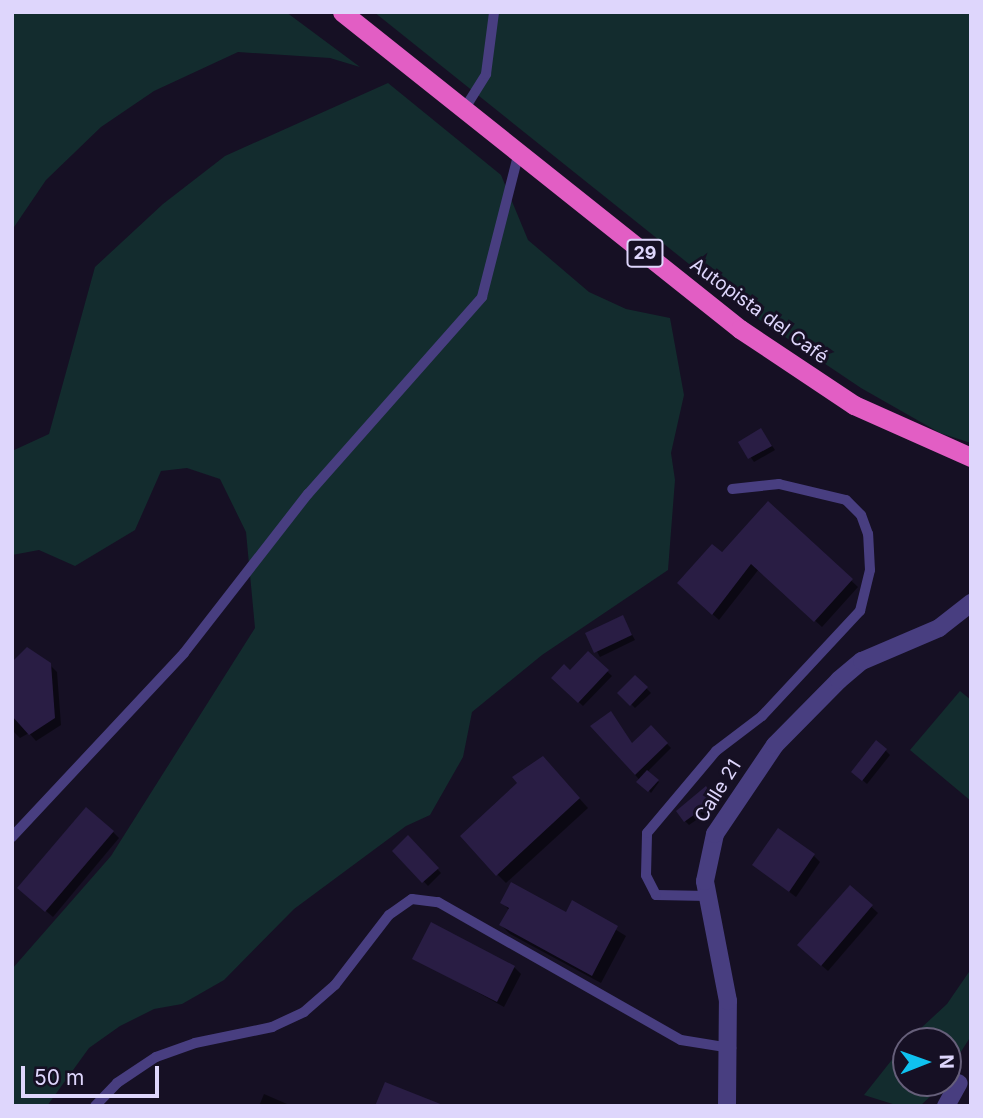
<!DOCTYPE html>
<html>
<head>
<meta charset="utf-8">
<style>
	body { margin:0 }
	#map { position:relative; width:983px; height:1118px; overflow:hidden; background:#161024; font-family:Inter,sans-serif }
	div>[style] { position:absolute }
	.green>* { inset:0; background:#132c2e }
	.shadow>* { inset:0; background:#0007 }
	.building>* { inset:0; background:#291d44 }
	.service>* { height:10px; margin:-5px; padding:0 5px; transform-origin:5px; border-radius:5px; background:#483e80 }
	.minor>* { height:18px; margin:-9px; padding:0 9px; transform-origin:9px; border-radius:9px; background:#483e80 }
	.trunk>* { height:19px; margin:-9.5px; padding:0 9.5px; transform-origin:9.5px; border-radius:9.5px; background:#e25ec4 }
	span { translate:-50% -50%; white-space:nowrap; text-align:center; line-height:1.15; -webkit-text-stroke:6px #161024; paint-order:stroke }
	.shield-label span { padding:2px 5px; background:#161024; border:2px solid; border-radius:5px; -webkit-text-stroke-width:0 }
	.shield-label { font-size:18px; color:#ded6fc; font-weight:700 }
	.street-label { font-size:19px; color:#ded6fc }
	.frame { position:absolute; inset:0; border:14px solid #ded6fc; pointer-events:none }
	.north { position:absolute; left:892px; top:1027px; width:70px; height:70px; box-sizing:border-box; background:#161024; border:2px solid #665f7a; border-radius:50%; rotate:89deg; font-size:19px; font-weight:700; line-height:28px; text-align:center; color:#ded6fc }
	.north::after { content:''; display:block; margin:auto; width:24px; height:32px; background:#0fc1ef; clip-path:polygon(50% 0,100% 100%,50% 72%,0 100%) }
	.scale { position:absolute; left:21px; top:1066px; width:138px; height:32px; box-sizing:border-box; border:4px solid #ded6fc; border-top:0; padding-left:9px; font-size:21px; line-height:24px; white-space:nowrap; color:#ded6fc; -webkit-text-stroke:5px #161024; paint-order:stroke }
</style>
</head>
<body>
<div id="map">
	<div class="green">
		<i style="clip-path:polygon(19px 12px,286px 12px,360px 67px,330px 58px,238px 52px,154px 91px,101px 127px,46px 180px,12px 230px,12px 15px)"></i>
		<i style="clip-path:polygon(374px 12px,971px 12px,971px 443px,940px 433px,861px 388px,754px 316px)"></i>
		<i style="clip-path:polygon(388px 83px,501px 175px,528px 240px,589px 292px,626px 309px,670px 318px,684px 395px,671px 453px,675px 480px,668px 570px,542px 655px,472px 712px,463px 757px,430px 815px,406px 826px,294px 909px,224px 980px,182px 1004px,154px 1009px,120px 1026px,89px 1048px,47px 1106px,12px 1106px,12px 969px,111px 856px,255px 628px,246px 532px,220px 479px,187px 468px,161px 471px,135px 530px,75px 566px,39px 550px,12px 555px,12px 451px,49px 434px,95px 267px,163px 204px,225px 156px)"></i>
		<i style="clip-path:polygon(960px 691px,971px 700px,971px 801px,910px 750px)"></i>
		<i style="clip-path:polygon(971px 969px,971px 1036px,948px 1072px,948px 1041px,907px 1041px,947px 1004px)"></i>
		<i style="clip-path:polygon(906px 1042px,906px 1083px,941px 1083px,935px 1092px,920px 1106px,899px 1106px,864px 1095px)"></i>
	</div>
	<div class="shadow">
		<i style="clip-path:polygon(761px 430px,775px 450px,754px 462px,740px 442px)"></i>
		<i style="clip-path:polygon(768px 503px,858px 587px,822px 627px,759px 569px,719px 620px,686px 590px)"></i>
		<i style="clip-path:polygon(622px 617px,635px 640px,600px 657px,587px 634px)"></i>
		<i style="clip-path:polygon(588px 653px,612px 676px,583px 706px,553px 678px,571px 672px)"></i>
		<i style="clip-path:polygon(50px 665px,57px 672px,61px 725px,36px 741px,29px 733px,20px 738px,14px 732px,12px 714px)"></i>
		<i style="clip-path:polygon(635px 677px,651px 693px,635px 708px,620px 693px)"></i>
		<i style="clip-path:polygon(592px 726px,633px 745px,651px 727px,671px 748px,647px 772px,659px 782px,651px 793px)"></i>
		<i style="clip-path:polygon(877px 742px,890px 755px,867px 784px,853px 772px)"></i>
		<i style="clip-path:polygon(552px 768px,588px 808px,506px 883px,497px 874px)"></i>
		<i style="clip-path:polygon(710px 793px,718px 805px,689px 825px,685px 821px)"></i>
		<i style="clip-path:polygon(113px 832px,119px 838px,53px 917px,26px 894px)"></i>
		<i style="clip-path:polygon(408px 838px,441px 873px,428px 886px,395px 851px)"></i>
		<i style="clip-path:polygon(814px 856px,820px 862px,796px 897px,754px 865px)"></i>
		<i style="clip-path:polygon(850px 887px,878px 913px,828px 971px,806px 952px)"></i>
		<i style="clip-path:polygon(502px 902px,567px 914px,573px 903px,626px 936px,601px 983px,510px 934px,501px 925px,509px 910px)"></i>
		<i style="clip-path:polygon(415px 958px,514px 967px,521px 974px,504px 1007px)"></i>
		<i style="clip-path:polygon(264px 1094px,287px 1104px,288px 1106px,259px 1106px)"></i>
	</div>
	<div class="building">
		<i style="clip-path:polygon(761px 428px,772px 446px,748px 459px,738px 442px)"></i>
		<i style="clip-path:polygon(768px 501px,853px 579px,814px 622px,751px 564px,712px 615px,677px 583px,712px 544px,722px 552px)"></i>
		<i style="clip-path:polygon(623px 615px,632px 635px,594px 653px,585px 633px)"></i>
		<i style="clip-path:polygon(27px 647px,51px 663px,55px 718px,29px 735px,12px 716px,12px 662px)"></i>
		<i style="clip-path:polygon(588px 651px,609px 670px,578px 703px,551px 678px,564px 664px,570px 670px)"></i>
		<i style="clip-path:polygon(635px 675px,648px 687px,630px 706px,617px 693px)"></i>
		<i style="clip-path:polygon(611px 711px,632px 743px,651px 725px,668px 743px,635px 775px,590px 726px)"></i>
		<i style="clip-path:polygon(876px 740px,887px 749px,862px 781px,851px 772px)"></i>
		<i style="clip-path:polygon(543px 756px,580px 798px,496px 876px,460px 836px,517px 783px,512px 777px)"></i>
		<i style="clip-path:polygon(647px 770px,659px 780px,648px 792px,636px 782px)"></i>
		<i style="clip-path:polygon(706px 786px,715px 800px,684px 822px,676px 811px)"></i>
		<i style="clip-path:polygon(86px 807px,114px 831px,45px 912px,17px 888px)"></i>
		<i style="clip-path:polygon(778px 828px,815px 854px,789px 892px,752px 865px)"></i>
		<i style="clip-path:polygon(408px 835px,439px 868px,422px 883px,392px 851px)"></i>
		<i style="clip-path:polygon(511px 882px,566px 912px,572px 900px,618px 926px,592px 976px,499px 925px,509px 908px,500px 903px)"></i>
		<i style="clip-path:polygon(850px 885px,873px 905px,821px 966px,797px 945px)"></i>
		<i style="clip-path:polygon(431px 922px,515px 966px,497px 1002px,412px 959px)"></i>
		<i style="clip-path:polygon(385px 1082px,443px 1105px,443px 1106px,375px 1106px)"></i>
	</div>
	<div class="service">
		<i style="left:465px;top:108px;width:40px;rotate:-58deg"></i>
		<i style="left:486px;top:74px;width:63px;rotate:-82.6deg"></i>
		<i style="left:12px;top:837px;width:252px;rotate:-46.9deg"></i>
		<i style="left:184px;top:653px;width:202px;rotate:-52.1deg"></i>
		<i style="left:308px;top:494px;width:263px;rotate:-48.5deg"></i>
		<i style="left:482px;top:297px;width:150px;rotate:-75.7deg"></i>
		<i style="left:708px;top:896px;width:52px;rotate:-178.9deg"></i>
		<i style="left:656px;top:895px;width:22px;rotate:-117deg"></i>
		<i style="left:646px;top:875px;width:42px;rotate:-88.6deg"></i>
		<i style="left:647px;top:833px;width:107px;rotate:-49.9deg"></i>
		<i style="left:716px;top:751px;width:58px;rotate:-37.3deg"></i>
		<i style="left:762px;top:716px;width:144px;rotate:-47deg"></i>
		<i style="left:860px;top:611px;width:42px;rotate:-76.3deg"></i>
		<i style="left:870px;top:570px;width:36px;rotate:-93deg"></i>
		<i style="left:868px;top:534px;width:20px;rotate:-110deg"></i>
		<i style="left:861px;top:515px;width:21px;rotate:-135deg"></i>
		<i style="left:846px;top:500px;width:69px;rotate:-166.6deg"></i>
		<i style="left:779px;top:484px;width:47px;rotate:173.9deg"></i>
		<i style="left:95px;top:1106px;width:32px;rotate:-46deg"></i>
		<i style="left:117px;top:1083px;width:47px;rotate:-33.7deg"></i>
		<i style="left:156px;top:1057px;width:41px;rotate:-19.7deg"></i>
		<i style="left:195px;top:1043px;width:79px;rotate:-11.7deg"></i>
		<i style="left:272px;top:1027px;width:35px;rotate:-25deg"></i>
		<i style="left:304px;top:1012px;width:41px;rotate:-41.1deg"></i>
		<i style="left:335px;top:985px;width:88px;rotate:-52.4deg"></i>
		<i style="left:389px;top:915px;width:28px;rotate:-35deg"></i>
		<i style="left:412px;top:899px;width:26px;rotate:7deg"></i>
		<i style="left:438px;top:902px;width:279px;rotate:29.6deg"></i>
		<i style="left:681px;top:1040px;width:51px;rotate:9.1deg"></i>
	</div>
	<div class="minor">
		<i style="left:727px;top:1106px;width:105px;rotate:-89.5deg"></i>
		<i style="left:728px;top:1001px;width:122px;rotate:-100.9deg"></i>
		<i style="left:705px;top:881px;width:48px;rotate:-78deg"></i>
		<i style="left:715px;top:834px;width:107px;rotate:-56deg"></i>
		<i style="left:775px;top:745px;width:91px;rotate:-45.4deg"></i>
		<i style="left:839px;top:680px;width:30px;rotate:-40deg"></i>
		<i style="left:862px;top:661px;width:84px;rotate:-23.2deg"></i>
		<i style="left:939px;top:628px;width:41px;rotate:-38deg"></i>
		<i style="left:946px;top:1106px;width:26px;rotate:-61deg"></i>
	</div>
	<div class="trunk">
		<i style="left:342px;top:12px;width:509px;rotate:38.54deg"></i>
		<i style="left:740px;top:329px;width:137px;rotate:33.7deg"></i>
		<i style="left:854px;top:405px;width:128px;rotate:24deg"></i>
	</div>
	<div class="shield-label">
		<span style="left:645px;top:253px">29</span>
	</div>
	<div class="street-label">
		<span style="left:759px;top:311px;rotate:36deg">Autopista del Café</span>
		<span style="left:718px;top:791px;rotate:-58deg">Calle 21</span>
	</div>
	<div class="frame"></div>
	<div class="north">N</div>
	<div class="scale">50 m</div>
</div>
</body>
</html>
